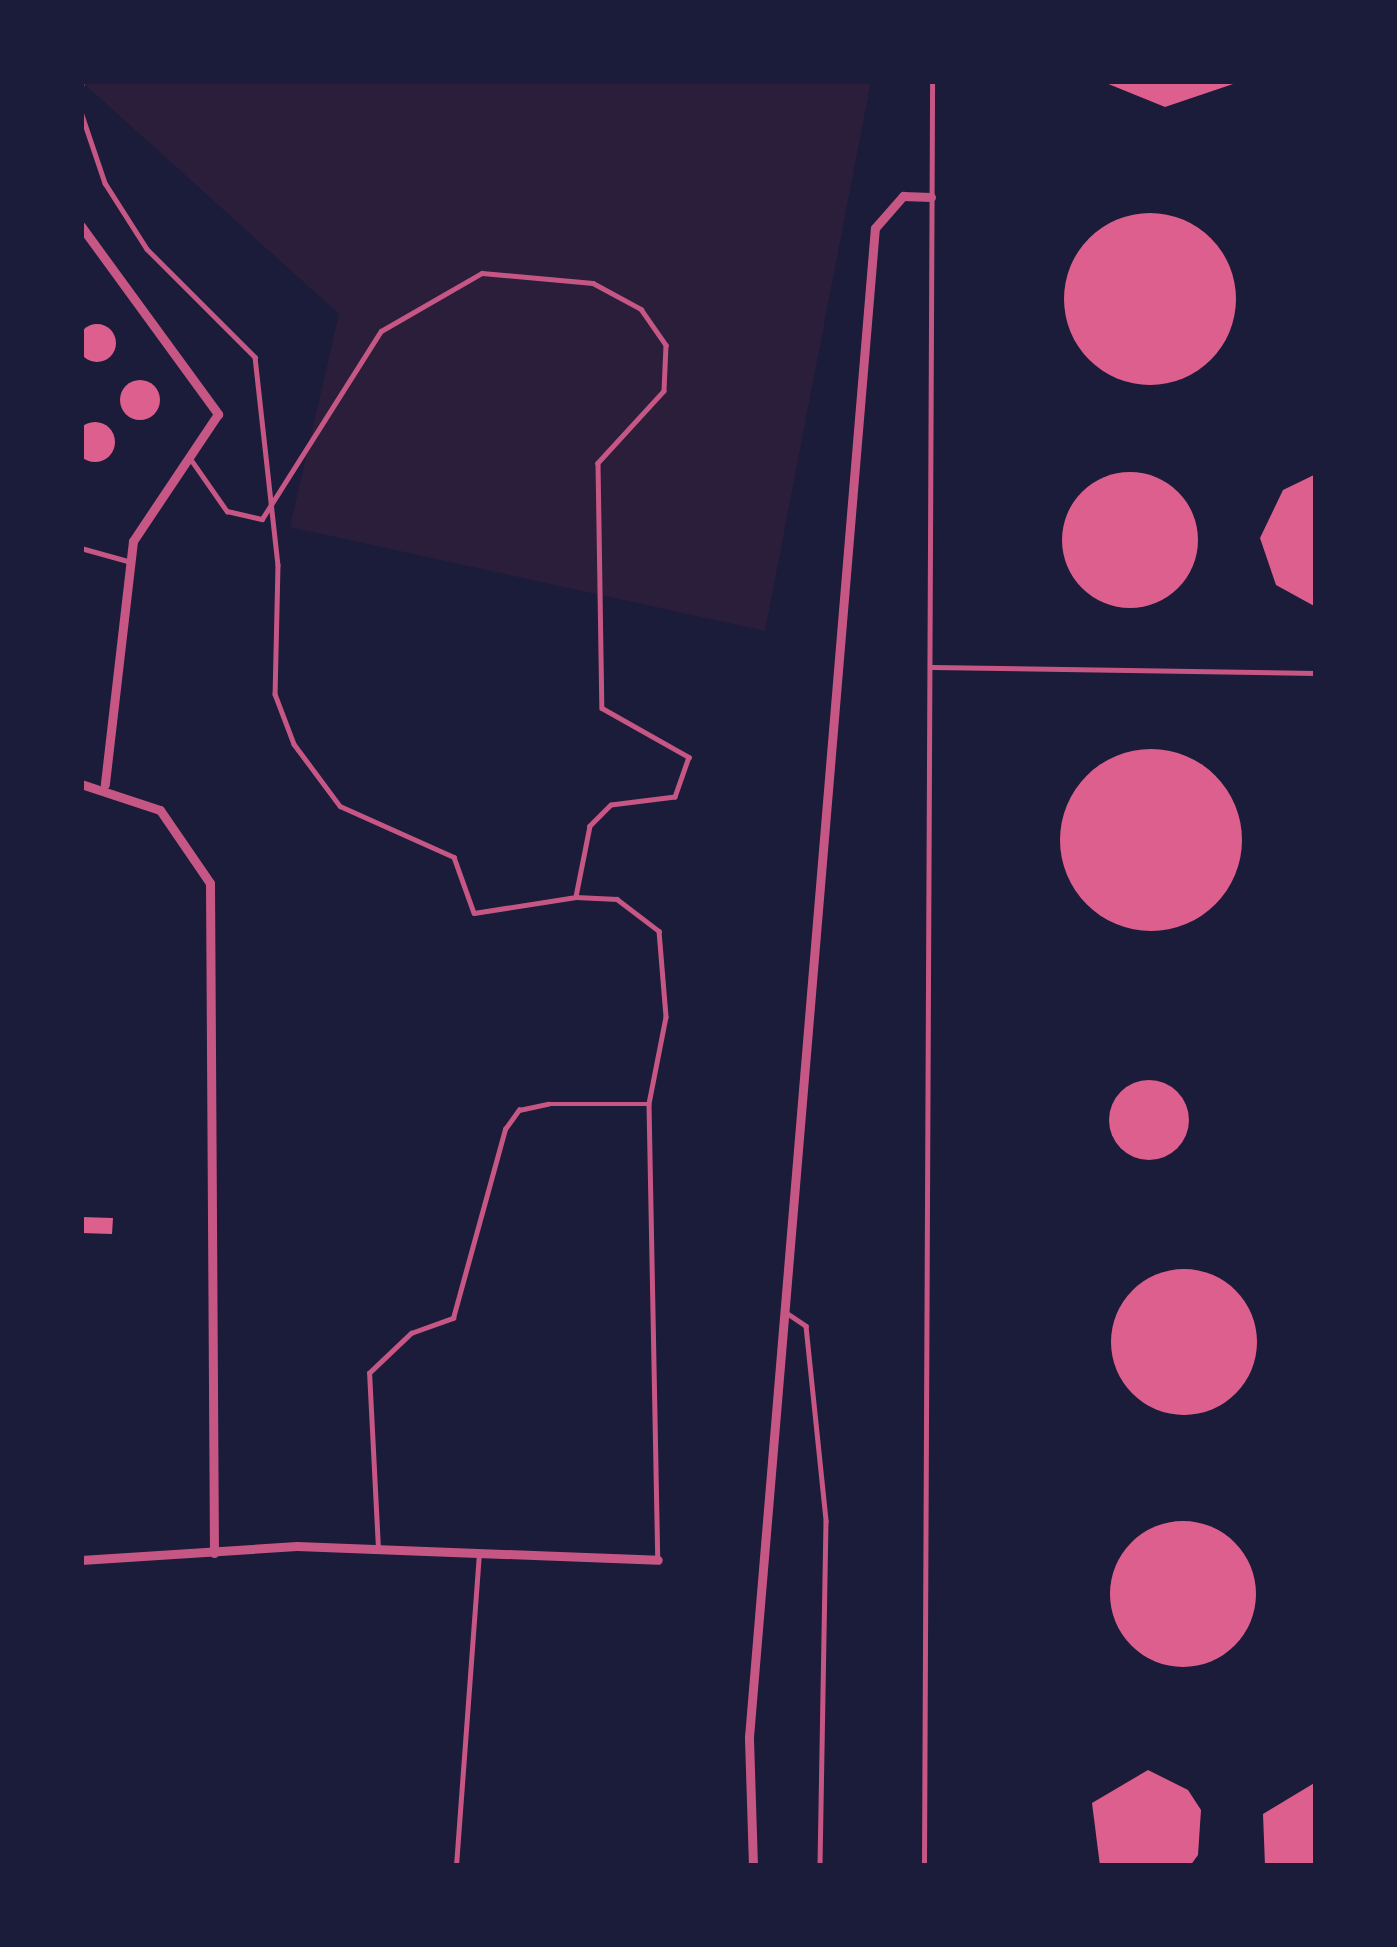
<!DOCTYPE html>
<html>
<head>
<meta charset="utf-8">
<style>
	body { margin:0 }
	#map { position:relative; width:1397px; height:1947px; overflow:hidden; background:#1b1b3a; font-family:Rubik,sans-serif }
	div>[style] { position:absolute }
	.green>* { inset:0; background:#2a1e3b }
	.building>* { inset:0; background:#dd5f8e }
	.round { border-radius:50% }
	.service>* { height:4.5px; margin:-2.25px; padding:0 2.25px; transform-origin:2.25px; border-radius:2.25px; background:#c65784 }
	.minor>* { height:9px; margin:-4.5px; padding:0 4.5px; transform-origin:4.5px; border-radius:4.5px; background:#c65784 }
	span { translate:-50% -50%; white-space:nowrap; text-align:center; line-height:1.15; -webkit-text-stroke:12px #1b1b3a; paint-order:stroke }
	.frame { position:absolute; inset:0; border:84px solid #1b1b3a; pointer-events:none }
</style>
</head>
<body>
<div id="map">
	<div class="green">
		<i style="clip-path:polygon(81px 81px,871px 81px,765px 631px,290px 527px,339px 314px)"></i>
	</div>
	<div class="building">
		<i style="clip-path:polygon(1101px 81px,1242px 81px,1165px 107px)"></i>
		<i class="round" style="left:1064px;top:213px;width:172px;height:172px"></i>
		<i class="round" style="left:78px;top:324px;width:38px;height:38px"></i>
		<i class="round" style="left:120px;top:380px;width:40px;height:40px"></i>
		<i class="round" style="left:75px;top:422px;width:40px;height:40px"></i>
		<i class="round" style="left:1062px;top:472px;width:136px;height:136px"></i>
		<i style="clip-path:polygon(1316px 474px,1316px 607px,1276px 585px,1260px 538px,1283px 490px)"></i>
		<i class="round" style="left:1060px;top:749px;width:182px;height:182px"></i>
		<i class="round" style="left:1109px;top:1080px;width:80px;height:80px"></i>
		<i style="clip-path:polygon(81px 1217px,113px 1218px,112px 1234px,81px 1233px)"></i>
		<i class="round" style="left:1111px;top:1269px;width:146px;height:146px"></i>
		<i class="round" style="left:1110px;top:1521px;width:146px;height:146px"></i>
		<i style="clip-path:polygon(1148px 1770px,1188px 1790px,1201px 1810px,1198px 1855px,1190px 1866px,1100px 1866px,1092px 1803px)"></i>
		<i style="clip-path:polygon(1316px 1782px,1316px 1866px,1265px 1866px,1263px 1814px)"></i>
	</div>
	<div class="service">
		<i style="left:81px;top:87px;width:6px;rotate:-81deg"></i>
		<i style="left:81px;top:112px;width:75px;rotate:71.3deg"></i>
		<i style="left:105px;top:183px;width:78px;rotate:57.5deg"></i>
		<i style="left:147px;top:249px;width:153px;rotate:45deg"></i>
		<i style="left:255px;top:357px;width:209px;rotate:83.7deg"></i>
		<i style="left:278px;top:565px;width:129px;rotate:91.3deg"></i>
		<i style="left:275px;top:694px;width:53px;rotate:69.2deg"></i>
		<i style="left:294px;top:744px;width:77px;rotate:53.4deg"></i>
		<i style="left:340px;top:806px;width:125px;rotate:24.1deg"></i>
		<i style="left:454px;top:857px;width:59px;rotate:70.3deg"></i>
		<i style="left:474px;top:913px;width:103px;rotate:-8.9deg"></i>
		<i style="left:190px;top:458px;width:65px;rotate:55.1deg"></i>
		<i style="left:227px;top:511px;width:36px;rotate:13deg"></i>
		<i style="left:262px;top:519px;width:222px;rotate:-57.7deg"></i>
		<i style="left:381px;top:331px;width:116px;rotate:-29.9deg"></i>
		<i style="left:482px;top:273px;width:111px;rotate:5.1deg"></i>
		<i style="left:593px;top:283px;width:55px;rotate:28.4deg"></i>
		<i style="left:641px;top:309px;width:44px;rotate:55.2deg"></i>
		<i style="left:666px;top:345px;width:46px;rotate:92.5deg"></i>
		<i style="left:664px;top:391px;width:98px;rotate:132.5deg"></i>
		<i style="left:598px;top:463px;width:245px;rotate:89.1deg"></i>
		<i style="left:602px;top:708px;width:100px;rotate:29.4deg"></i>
		<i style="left:689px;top:757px;width:42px;rotate:109.3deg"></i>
		<i style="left:675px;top:797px;width:64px;rotate:172.9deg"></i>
		<i style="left:611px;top:805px;width:30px;rotate:135deg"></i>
		<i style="left:590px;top:826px;width:72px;rotate:101.2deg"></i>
		<i style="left:576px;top:897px;width:41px;rotate:2.8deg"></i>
		<i style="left:617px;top:899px;width:53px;rotate:37.3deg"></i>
		<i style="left:659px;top:931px;width:86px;rotate:85.3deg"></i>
		<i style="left:666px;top:1017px;width:89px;rotate:101.1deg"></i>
		<i style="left:649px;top:1104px;width:456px;rotate:88.9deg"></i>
		<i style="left:81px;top:548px;width:49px;rotate:15.5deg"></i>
		<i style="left:932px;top:667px;width:384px;rotate:0.9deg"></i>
		<i style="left:787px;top:1313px;width:23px;rotate:34deg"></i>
		<i style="left:806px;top:1326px;width:196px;rotate:84.1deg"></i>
		<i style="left:826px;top:1521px;width:345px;rotate:91deg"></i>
		<i style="left:378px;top:1549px;width:176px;rotate:-92.9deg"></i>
		<i style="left:369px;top:1373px;width:58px;rotate:-43.6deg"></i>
		<i style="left:411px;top:1333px;width:45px;rotate:-19.7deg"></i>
		<i style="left:453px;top:1318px;width:196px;rotate:-74.6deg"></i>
		<i style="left:505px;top:1129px;width:24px;rotate:-54deg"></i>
		<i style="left:519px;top:1110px;width:30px;rotate:-12deg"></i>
		<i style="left:548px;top:1104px;width:100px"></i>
		<i style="left:456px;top:1866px;width:314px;rotate:-85.8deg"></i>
		<i style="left:924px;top:1866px;width:1785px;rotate:-89.74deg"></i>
	</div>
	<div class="minor">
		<i style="left:81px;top:226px;width:233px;rotate:53.9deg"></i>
		<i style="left:218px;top:414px;width:153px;rotate:123.8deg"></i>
		<i style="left:133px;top:541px;width:245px;rotate:96.6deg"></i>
		<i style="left:81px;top:784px;width:83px;rotate:18.2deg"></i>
		<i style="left:160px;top:810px;width:88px;rotate:55.6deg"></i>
		<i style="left:210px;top:883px;width:670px;rotate:89.66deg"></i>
		<i style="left:81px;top:1560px;width:216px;rotate:-3.7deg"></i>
		<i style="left:297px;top:1546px;width:361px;rotate:2.2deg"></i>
		<i style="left:753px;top:1866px;width:129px;rotate:-91.8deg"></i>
		<i style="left:749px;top:1737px;width:1514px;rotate:-85.23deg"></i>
		<i style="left:875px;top:228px;width:43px;rotate:-48.8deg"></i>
		<i style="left:903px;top:196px;width:28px;rotate:2deg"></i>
	</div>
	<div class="frame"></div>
</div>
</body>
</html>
